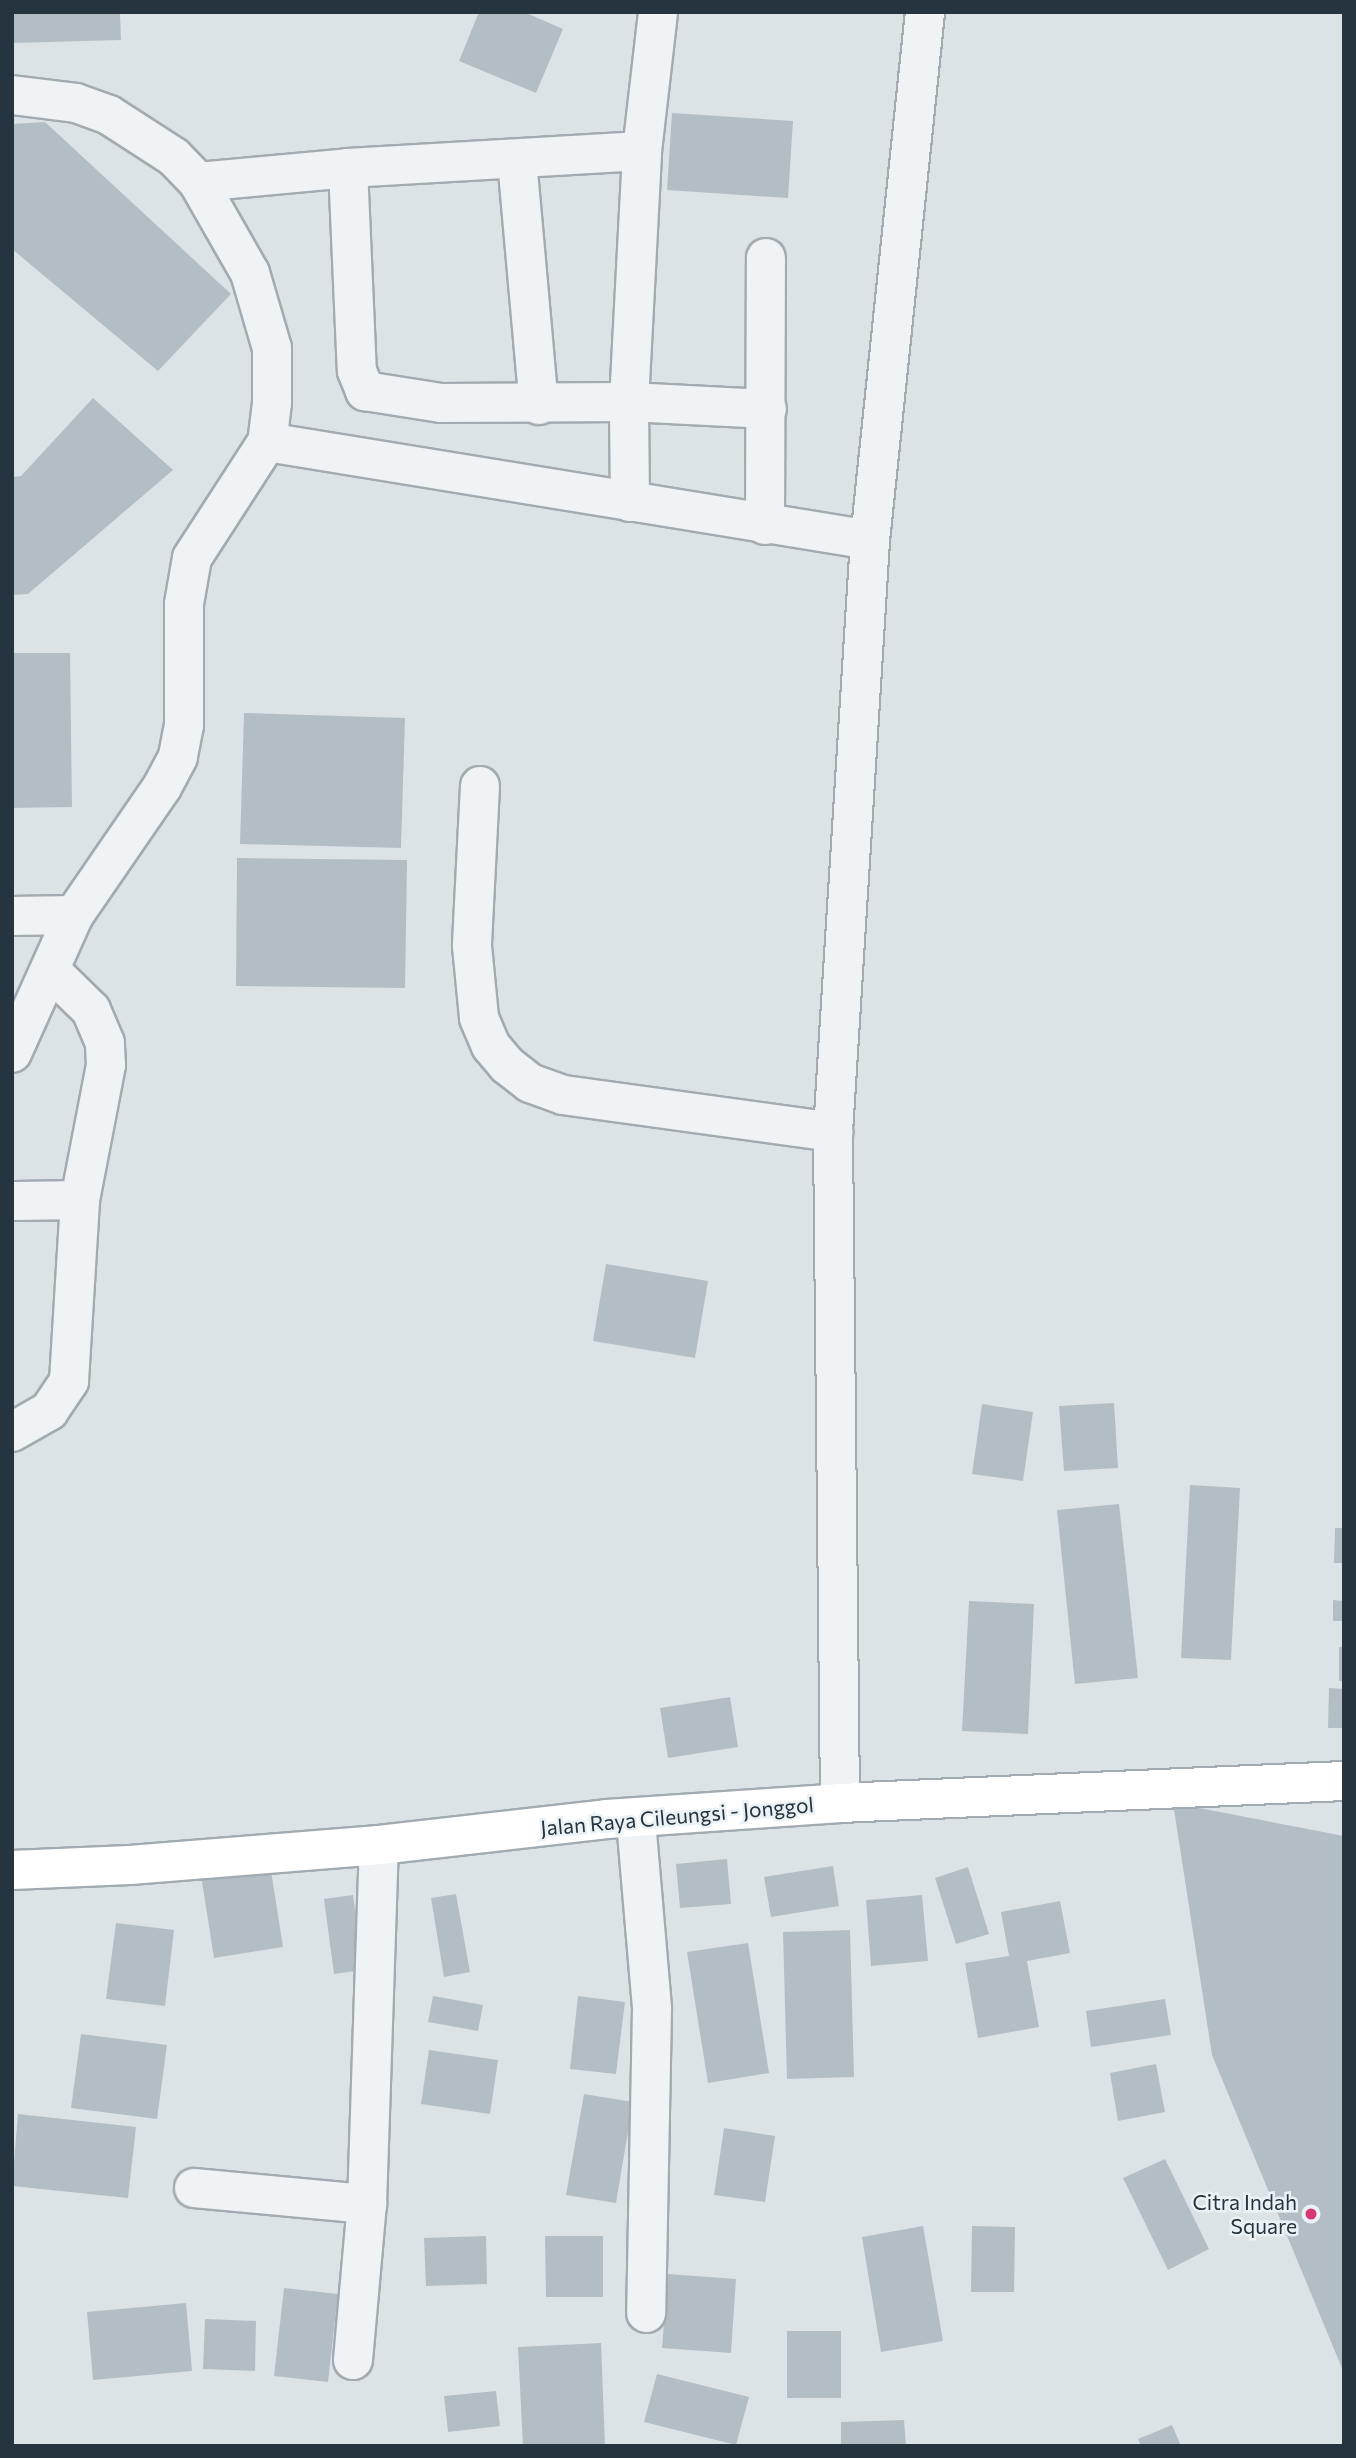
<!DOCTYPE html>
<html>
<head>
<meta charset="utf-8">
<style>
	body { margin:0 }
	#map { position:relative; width:1356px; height:2458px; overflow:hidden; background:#dce3e7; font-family:Commissioner,sans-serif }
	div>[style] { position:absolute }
	.building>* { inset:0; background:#b3bec4 }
	.roads { filter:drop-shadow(2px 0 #a1abb1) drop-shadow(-2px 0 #a1abb1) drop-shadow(0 2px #a1abb1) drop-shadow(0 -2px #a1abb1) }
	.minor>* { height:38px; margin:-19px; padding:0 19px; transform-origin:19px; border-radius:19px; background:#eff3f5 }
	.major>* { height:38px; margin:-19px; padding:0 19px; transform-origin:19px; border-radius:19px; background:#fff }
	.dots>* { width:19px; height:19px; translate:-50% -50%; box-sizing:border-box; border:4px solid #ebf2f5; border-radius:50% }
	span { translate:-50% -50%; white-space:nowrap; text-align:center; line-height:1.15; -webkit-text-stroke:5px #ebf2f5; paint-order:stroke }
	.street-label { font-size:21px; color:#25343e }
	.poi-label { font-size:21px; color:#25343e }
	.right { translate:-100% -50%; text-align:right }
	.frame { position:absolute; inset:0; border:14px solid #25343e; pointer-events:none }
</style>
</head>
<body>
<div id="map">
	<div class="building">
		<i style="clip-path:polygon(12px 12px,120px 12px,121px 40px,12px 43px)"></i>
		<i style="clip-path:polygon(479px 12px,524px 12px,563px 29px,536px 93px,459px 61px)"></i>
		<i style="clip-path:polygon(672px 113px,793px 121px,788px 198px,667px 190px)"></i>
		<i style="clip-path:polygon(45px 122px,231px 294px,158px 371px,12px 249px,12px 124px)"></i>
		<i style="clip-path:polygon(93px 398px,173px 470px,28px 594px,12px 595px,12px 477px,21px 476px)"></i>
		<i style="clip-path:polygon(12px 653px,70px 653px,72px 807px,12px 808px)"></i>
		<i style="clip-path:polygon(244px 713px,405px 718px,401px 848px,240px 844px)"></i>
		<i style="clip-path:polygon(237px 858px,407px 860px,405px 988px,236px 986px)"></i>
		<i style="clip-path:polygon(606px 1264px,708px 1281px,695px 1358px,593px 1341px)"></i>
		<i style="clip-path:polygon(1114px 1403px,1118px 1468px,1064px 1471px,1059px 1406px)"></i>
		<i style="clip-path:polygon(982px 1404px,1033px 1412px,1023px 1481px,972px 1474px)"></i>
		<i style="clip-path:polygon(1190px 1485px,1240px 1488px,1231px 1660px,1181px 1658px)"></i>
		<i style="clip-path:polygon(1119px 1504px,1138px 1678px,1075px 1684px,1057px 1510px)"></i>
		<i style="clip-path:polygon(1335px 1528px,1344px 1528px,1344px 1563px,1334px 1563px)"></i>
		<i style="clip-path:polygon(1333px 1600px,1344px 1601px,1344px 1621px,1333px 1621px)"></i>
		<i style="clip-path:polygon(969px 1601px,1034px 1604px,1028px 1734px,962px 1731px)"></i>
		<i style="clip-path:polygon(1339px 1647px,1344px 1647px,1344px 1681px,1339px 1681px)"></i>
		<i style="clip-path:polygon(1329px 1688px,1344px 1689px,1344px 1728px,1328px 1728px)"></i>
		<i style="clip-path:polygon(730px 1697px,738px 1747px,668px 1758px,660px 1708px)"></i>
		<i style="clip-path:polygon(1173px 1803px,1344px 1836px,1344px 2373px,1212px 2055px)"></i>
		<i style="clip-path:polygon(269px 1858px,283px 1947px,214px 1958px,200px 1869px)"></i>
		<i style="clip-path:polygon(727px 1859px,731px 1904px,680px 1908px,676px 1864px)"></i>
		<i style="clip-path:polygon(833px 1866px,839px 1906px,771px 1917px,764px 1877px)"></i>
		<i style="clip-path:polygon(968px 1867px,989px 1934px,956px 1944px,935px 1878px)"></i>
		<i style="clip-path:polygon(456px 1894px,470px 1972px,444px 1977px,431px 1898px)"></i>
		<i style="clip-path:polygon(353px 1895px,363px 1970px,334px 1974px,324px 1899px)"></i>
		<i style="clip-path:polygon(922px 1895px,928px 1961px,871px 1966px,866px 1900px)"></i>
		<i style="clip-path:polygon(1060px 1901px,1070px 1953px,1027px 1961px,1039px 2027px,978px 2038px,965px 1963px,1009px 1956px,1001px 1912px)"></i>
		<i style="clip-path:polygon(116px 1923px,174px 1930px,165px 2006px,106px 1999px)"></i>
		<i style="clip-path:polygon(850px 1930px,854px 2077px,787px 2079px,783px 1932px)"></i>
		<i style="clip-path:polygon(748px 1943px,769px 2073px,708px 2083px,687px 1952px)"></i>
		<i style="clip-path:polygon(433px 1996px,483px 2005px,478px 2031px,428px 2022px)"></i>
		<i style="clip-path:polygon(578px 1996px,625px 2002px,616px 2074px,570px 2069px)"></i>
		<i style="clip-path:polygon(1165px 1999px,1171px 2035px,1091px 2047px,1086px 2011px)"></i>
		<i style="clip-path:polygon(81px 2034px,167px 2045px,157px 2119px,71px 2108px)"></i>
		<i style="clip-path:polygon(429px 2050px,498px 2060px,490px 2114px,421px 2104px)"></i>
		<i style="clip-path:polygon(1156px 2064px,1165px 2112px,1118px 2121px,1110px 2073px)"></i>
		<i style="clip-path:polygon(584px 2094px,633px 2102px,616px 2203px,566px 2195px)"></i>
		<i style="clip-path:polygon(18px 2114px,136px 2127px,128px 2198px,12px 2186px)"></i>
		<i style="clip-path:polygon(724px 2128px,775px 2136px,765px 2202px,714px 2195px)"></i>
		<i style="clip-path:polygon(1165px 2159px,1209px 2249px,1168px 2270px,1123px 2178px)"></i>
		<i style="clip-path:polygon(923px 2226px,943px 2341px,881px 2352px,862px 2237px)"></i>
		<i style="clip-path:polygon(972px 2226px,1015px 2227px,1014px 2292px,971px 2292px)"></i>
		<i style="clip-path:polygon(486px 2236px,487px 2284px,426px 2286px,424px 2238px)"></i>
		<i style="clip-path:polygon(545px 2236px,603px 2236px,603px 2297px,546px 2297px)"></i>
		<i style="clip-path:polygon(668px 2274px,736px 2279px,731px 2353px,662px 2348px)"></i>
		<i style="clip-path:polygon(284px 2288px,338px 2294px,328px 2382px,274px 2376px)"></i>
		<i style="clip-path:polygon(186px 2303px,192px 2371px,93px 2380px,87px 2312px)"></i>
		<i style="clip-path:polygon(205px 2319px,256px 2321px,255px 2371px,203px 2369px)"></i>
		<i style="clip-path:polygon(787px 2331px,841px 2331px,841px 2398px,787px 2398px)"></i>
		<i style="clip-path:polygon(601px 2343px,605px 2446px,523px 2446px,518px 2347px)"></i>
		<i style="clip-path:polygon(657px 2374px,749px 2397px,736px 2445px,644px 2422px)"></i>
		<i style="clip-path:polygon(496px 2391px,500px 2426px,448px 2432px,444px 2396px)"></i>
		<i style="clip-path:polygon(904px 2420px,906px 2446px,841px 2446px,841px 2422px)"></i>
		<i style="clip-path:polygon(1172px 2425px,1181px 2446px,1141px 2446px,1138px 2439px)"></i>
	</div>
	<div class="roads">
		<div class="minor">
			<i style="left:12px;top:95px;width:64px;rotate:7.1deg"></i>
			<i style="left:76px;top:103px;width:35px;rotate:20deg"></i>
			<i style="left:109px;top:115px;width:77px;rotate:32.9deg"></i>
			<i style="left:174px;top:157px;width:35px;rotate:46deg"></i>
			<i style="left:198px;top:182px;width:105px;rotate:60.3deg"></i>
			<i style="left:250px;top:273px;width:78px;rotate:73.7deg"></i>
			<i style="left:272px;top:348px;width:55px;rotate:90deg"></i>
			<i style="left:272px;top:403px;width:39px;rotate:97deg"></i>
			<i style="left:267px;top:442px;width:138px;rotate:122.9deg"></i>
			<i style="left:192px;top:558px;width:47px;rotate:99.9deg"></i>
			<i style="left:184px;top:604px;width:121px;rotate:90deg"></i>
			<i style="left:184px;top:725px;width:33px;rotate:101deg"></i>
			<i style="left:178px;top:757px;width:34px;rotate:118deg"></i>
			<i style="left:162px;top:787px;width:155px;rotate:124.5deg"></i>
			<i style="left:74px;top:915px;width:151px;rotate:114.2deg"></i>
			<i style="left:517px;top:160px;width:246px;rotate:84.9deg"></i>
			<i style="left:348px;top:168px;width:203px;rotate:87.5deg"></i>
			<i style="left:357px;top:371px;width:22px;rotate:68deg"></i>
			<i style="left:365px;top:391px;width:77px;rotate:9deg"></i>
			<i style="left:441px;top:403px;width:188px;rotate:-0.3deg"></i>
			<i style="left:629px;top:402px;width:138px;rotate:2.9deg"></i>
			<i style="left:198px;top:182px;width:151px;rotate:-5.3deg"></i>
			<i style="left:348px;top:168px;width:294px;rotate:-3.3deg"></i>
			<i style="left:267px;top:442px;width:611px;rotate:9.23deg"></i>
			<i style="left:630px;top:502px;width:100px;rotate:-90.6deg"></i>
			<i style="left:629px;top:402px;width:251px;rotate:-87deg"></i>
			<i style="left:642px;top:151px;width:140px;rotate:-83.4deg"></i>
			<i style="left:765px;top:525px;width:267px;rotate:-89.8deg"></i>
			<i style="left:480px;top:786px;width:160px;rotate:92.9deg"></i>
			<i style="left:472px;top:946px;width:72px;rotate:84.4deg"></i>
			<i style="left:479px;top:1018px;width:30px;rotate:67deg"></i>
			<i style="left:491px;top:1046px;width:25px;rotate:50deg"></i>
			<i style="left:507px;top:1065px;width:29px;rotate:38deg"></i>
			<i style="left:530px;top:1083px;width:35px;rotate:20deg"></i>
			<i style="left:563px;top:1095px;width:273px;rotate:7.8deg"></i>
			<i style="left:12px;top:916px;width:62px;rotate:-0.9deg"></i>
			<i style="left:12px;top:1201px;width:68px;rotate:-0.8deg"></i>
			<i style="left:12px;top:1432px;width:43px;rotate:-29.6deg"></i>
			<i style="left:49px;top:1411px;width:36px;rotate:-56deg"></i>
			<i style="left:69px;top:1381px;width:181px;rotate:-86.5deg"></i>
			<i style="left:80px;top:1200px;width:137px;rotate:-79.1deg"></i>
			<i style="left:106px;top:1065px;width:22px;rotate:-93deg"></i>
			<i style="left:105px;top:1043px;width:36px;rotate:-113deg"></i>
			<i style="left:91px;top:1010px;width:57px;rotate:-135.7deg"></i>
			<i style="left:840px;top:1803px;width:671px;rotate:-90.6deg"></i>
			<i style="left:833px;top:1132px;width:593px;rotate:-86.42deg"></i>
			<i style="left:870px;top:540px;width:531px;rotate:-84.05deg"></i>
			<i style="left:636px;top:1821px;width:189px;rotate:85.1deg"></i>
			<i style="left:652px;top:2009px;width:304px;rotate:91.1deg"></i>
			<i style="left:194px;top:2188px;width:174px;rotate:5.3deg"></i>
			<i style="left:353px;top:2360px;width:157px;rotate:-84.9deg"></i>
			<i style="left:367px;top:2204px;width:359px;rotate:-88.1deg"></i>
		</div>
		<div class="major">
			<i style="left:12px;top:1870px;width:118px;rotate:-2.4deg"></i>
			<i style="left:130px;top:1865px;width:250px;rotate:-4.6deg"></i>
			<i style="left:379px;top:1845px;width:229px;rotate:-6.5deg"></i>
			<i style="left:607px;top:1819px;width:234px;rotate:-3.9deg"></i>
			<i style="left:840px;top:1803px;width:504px;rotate:-2.5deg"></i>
		</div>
	</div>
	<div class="dots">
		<i style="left:1311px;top:2214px;background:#d63775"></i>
	</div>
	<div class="street-label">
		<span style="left:677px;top:1816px;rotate:-5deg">Jalan Raya Cileungsi - Jonggol</span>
	</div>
	<div class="poi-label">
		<span class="right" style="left:1297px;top:2214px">Citra Indah<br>Square</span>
	</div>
	<div class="frame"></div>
</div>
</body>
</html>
